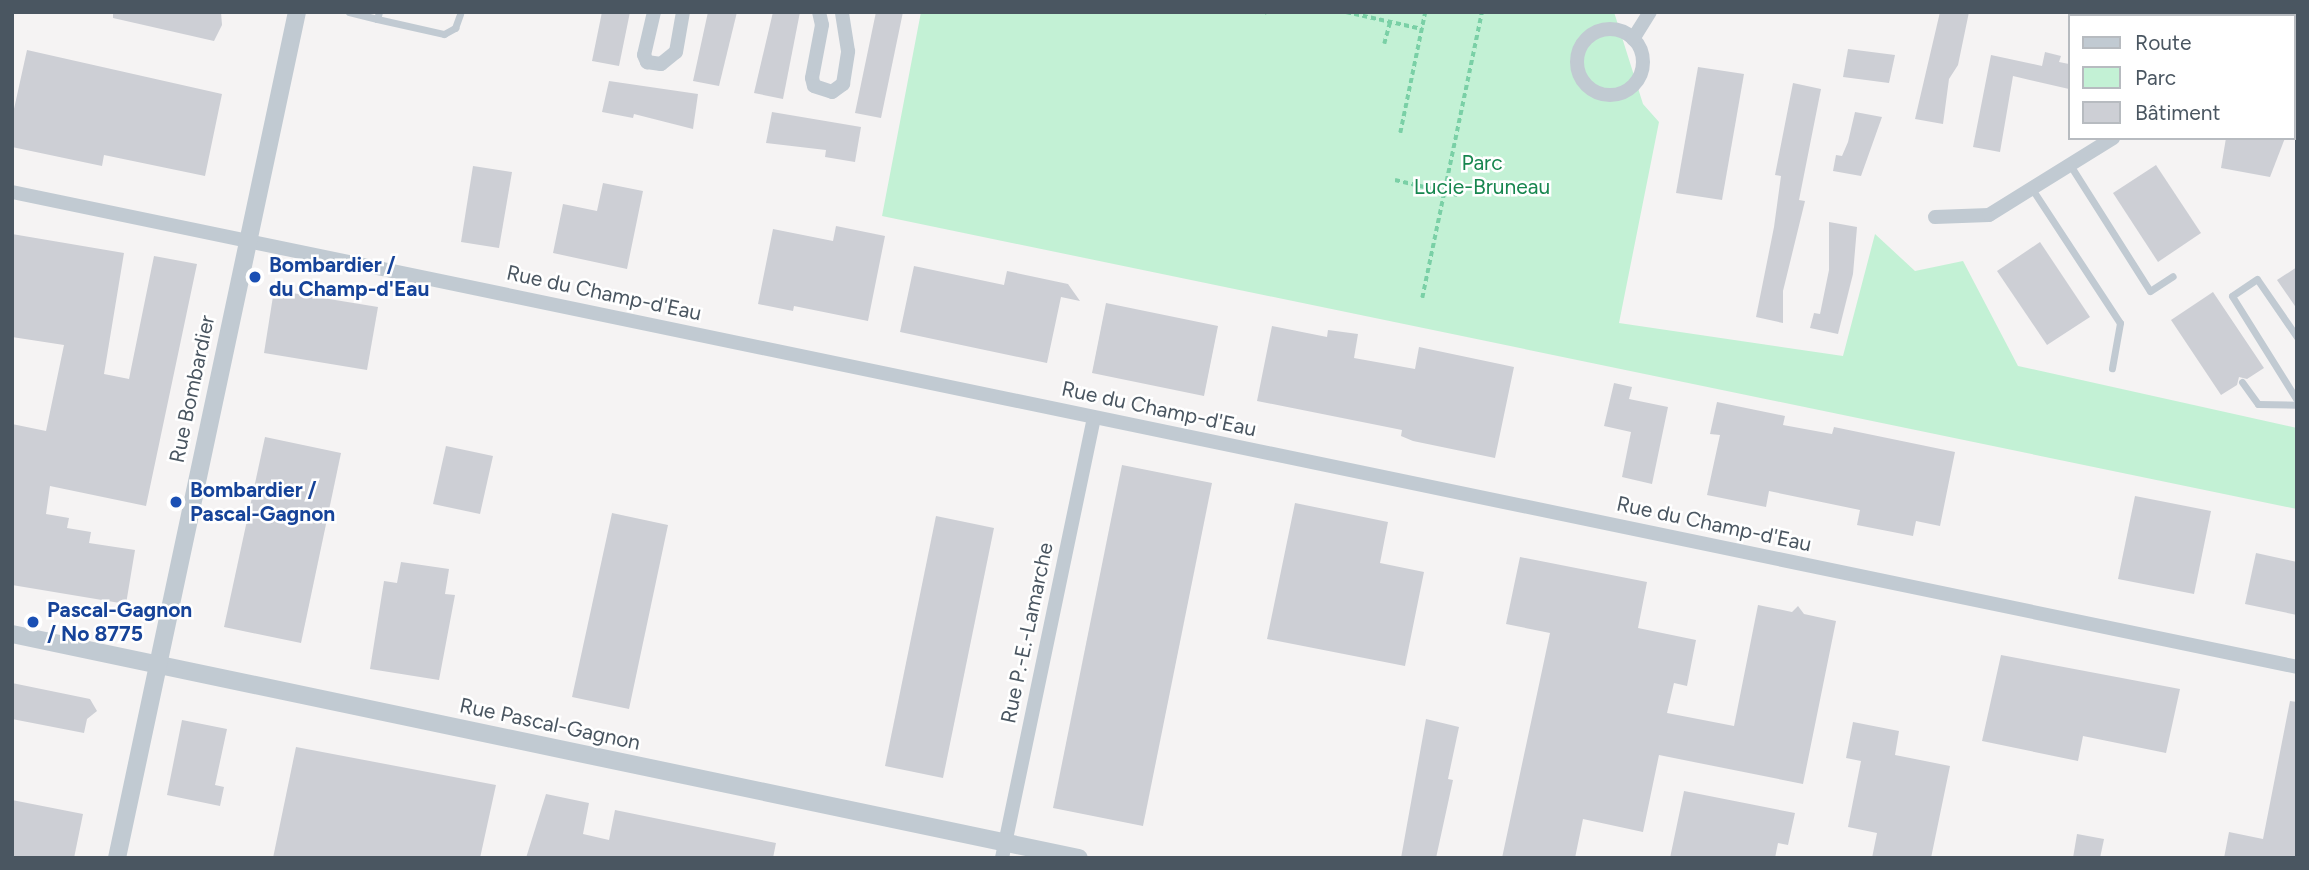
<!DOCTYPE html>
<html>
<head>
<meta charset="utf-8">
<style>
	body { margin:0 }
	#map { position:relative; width:2309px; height:870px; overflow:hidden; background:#f5f3f3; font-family:Figtree,sans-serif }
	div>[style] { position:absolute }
	.green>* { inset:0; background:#c3f1d5 }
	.building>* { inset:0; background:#cdcfd5 }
	.path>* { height:3.5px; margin-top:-1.75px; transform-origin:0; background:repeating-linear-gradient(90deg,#7ad0a6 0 5px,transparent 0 8.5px) }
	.service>* { height:7px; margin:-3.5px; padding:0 3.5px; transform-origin:3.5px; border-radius:3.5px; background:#c1cad2 }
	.minor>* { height:14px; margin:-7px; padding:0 7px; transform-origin:7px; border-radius:7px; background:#c1cad2 }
	.minor>.ring { margin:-7px; padding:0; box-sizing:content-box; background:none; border:14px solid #c1cad2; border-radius:50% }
	.tertiary>* { height:18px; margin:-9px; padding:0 9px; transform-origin:9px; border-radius:9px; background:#c1cad2 }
	.dots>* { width:19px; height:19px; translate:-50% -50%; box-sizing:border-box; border:4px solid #fff; border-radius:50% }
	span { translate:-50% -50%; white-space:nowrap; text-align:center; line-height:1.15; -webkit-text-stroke:5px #fff; paint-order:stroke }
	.park-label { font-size:21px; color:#17864f }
	.transit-label { font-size:21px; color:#164399; font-weight:700 }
	.left { translate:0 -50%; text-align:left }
	.street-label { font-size:21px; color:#4a5661 }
	.frame { position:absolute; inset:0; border:14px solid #4a5661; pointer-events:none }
	.legend { position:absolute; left:2068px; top:14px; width:228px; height:126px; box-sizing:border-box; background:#fff; border:2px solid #b7bbc0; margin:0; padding:9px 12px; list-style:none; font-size:21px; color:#4a5661 }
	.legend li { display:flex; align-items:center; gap:14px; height:35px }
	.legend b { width:35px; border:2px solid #b7bbc0 }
</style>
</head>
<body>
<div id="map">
	<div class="green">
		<i style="clip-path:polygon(921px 12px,1614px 12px,1643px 104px,1659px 122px,1619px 323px,1843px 356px,1875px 234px,1915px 271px,1963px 261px,2018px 366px,2297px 428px,2297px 509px,882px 216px)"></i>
	</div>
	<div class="building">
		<i style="clip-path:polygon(113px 12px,221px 12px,222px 25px,214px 41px,113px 18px)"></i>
		<i style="clip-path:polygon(602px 12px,630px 12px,619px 66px,592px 61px)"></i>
		<i style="clip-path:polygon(708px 12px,737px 12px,719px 86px,693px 81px)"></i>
		<i style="clip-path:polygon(773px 12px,800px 12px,783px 99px,754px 93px)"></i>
		<i style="clip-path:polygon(876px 12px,903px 12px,881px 118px,855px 113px)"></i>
		<i style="clip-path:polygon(1940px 12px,1969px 12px,1958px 65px,1949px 79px,1943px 124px,1915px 119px)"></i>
		<i style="clip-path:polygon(1848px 49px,1895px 55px,1889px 83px,1843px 77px)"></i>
		<i style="clip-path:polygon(27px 50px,222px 94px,205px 176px,104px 155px,102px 166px,12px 147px,12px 118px)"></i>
		<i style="clip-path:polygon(2045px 52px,2061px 56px,2059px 62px,2069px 64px,2069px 89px,2013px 76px,2000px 152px,1973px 147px,1991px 55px,2042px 66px)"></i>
		<i style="clip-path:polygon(1698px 67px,1744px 74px,1722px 200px,1676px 193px)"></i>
		<i style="clip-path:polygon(609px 81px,698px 94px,693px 129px,634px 114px,633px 118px,602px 112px)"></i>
		<i style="clip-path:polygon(1793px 83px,1821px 89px,1799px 200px,1805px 201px,1783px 291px,1783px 323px,1756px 317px,1774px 227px,1781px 176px,1775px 175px)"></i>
		<i style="clip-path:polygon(772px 112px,861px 127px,855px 162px,825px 157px,826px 150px,766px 143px)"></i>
		<i style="clip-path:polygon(1855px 112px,1882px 117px,1861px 176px,1833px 171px,1836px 155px,1842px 156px,1848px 142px)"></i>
		<i style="clip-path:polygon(2226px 138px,2285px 138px,2270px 177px,2221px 168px)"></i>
		<i style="clip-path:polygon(2156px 165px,2201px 233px,2158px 262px,2113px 193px)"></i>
		<i style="clip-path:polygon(473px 166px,512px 172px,499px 248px,461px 242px)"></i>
		<i style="clip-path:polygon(603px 183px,643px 191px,627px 269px,553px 253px,563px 204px,597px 211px)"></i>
		<i style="clip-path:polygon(1829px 222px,1857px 227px,1853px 274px,1838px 334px,1810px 328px,1814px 313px,1820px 314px,1829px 270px)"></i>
		<i style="clip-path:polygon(836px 226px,885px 236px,868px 321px,794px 306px,793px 311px,758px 304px,773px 229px,833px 241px)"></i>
		<i style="clip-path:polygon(12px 234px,124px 253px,104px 374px,129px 379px,154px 256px,197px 264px,146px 506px,50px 486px,46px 514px,69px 518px,67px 528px,91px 532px,89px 543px,135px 550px,126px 604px,12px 585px,12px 424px,46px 431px,64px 345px,12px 337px)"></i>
		<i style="clip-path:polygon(2040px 242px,2090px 317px,2047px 345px,1997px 271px)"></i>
		<i style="clip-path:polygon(914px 266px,1004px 285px,1007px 271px,1068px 284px,1080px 301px,1061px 297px,1047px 363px,900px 332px)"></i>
		<i style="clip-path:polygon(2297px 267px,2297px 309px,2277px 280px)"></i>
		<i style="clip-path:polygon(274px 290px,378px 307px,367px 370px,264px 353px)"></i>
		<i style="clip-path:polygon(2213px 292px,2264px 368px,2247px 379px,2239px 377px,2237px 385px,2221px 395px,2171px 320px)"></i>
		<i style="clip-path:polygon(1106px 303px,1218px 326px,1204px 396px,1092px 373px)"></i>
		<i style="clip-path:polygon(1272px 326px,1327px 337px,1328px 330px,1358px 334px,1354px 358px,1415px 369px,1419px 347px,1514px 367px,1495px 458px,1413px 441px,1401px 436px,1402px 430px,1257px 401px)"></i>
		<i style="clip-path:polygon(1614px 383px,1632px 387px,1629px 399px,1668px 407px,1652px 484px,1622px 477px,1631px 432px,1604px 426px)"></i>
		<i style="clip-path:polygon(1717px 402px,1785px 416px,1783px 425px,1832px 434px,1834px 427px,1955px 452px,1940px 526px,1916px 521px,1913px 536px,1857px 525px,1860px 510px,1769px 491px,1766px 507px,1707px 495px,1720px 435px,1710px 434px)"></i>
		<i style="clip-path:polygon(265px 437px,341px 453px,301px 643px,224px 627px)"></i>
		<i style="clip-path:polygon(446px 446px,493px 456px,480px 514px,433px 504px)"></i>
		<i style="clip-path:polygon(1122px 465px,1212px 483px,1143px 826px,1053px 808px)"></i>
		<i style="clip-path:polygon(2135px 496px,2211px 511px,2194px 594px,2118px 579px)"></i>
		<i style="clip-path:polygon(1295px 503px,1388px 522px,1380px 563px,1424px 572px,1405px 666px,1267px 639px)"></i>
		<i style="clip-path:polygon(612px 513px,668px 525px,629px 709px,572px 697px)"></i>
		<i style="clip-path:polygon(936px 516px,994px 528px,943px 778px,885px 766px)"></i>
		<i style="clip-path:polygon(2256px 553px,2297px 562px,2297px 615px,2245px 604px)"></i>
		<i style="clip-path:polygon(1520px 557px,1647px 582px,1638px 628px,1696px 640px,1687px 686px,1674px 683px,1667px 713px,1734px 726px,1758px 605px,1792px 612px,1798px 606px,1804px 614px,1836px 621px,1803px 784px,1659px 755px,1643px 832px,1583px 819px,1575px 858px,1502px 858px,1550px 633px,1506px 624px)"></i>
		<i style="clip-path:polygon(401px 562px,449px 569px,445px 594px,455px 595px,439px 680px,370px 669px,384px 581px,397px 583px)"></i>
		<i style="clip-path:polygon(2001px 655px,2180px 689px,2166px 753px,2083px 736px,2078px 761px,1982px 741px)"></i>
		<i style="clip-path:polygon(12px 683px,90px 699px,97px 711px,87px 719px,84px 733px,12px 719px)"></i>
		<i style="clip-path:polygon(2290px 701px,2297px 702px,2297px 858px,2224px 858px,2229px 832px,2263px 839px)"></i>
		<i style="clip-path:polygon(1426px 719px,1459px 727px,1448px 779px,1453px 780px,1436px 858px,1401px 858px)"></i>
		<i style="clip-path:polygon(182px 720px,227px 729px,215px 785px,224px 787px,220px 806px,167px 795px)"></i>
		<i style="clip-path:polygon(1853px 722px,1899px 731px,1895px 755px,1950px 766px,1931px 858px,1872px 858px,1877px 833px,1848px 827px,1861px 761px,1846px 758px)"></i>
		<i style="clip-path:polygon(296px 747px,496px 785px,480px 858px,273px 858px)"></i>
		<i style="clip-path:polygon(1684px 791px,1795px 813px,1788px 845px,1778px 843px,1775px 858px,1670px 858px)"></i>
		<i style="clip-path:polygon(546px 794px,589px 803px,583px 834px,609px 840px,615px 810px,776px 843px,773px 858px,526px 858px)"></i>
		<i style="clip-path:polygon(12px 800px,83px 814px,74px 858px,12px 858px)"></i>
		<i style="clip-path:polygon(2077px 834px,2104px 839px,2100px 858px,2073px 858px)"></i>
	</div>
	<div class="path">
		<i style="left:1346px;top:12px;width:78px;rotate:12.6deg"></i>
		<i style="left:1264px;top:14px;width:2px;rotate:-63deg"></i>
		<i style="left:1384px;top:44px;width:23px;rotate:-75deg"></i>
		<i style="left:1400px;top:133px;width:124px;rotate:-78.3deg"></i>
		<i style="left:1395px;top:180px;width:65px;rotate:13.4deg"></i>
		<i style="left:1422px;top:298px;width:292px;rotate:-78.2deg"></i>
	</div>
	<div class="service">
		<i style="left:349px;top:12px;width:29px;rotate:14deg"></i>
		<i style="left:377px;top:19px;width:7px;rotate:-74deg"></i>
		<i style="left:377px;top:19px;width:69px;rotate:12.6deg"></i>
		<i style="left:444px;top:34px;width:13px;rotate:-29deg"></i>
		<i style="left:455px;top:28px;width:15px;rotate:-70deg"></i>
		<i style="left:2070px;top:165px;width:149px;rotate:57.6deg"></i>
		<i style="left:2150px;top:291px;width:27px;rotate:-33deg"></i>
		<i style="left:2032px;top:189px;width:160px;rotate:56.7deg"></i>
		<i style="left:2120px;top:323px;width:46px;rotate:100.1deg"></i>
		<i style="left:2297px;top:337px;width:70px;rotate:-124.6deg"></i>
		<i style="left:2257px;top:279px;width:30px;rotate:146deg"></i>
		<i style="left:2232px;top:296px;width:123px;rotate:58deg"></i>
		<i style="left:2242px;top:382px;width:27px;rotate:54deg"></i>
		<i style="left:2258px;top:404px;width:39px;rotate:1deg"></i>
	</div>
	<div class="minor">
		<i style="left:654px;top:12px;width:44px;rotate:103.1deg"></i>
		<i style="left:644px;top:55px;width:8px;rotate:67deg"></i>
		<i style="left:647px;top:62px;width:14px;rotate:8deg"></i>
		<i style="left:661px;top:64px;width:19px;rotate:-39deg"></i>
		<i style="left:676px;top:52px;width:41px;rotate:-80.1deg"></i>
		<i style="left:819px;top:12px;width:13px;rotate:77deg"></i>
		<i style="left:822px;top:25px;width:54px;rotate:100.7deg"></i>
		<i style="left:812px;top:78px;width:8px;rotate:76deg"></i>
		<i style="left:814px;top:86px;width:19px;rotate:18deg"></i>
		<i style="left:832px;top:92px;width:14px;rotate:-36deg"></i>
		<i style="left:843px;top:84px;width:33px;rotate:-81deg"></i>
		<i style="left:848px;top:51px;width:39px;rotate:-99deg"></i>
		<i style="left:2166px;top:16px;width:4px;rotate:-76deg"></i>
		<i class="ring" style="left:1577px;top:29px;width:52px;height:52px"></i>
		<i style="left:1633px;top:39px;width:32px;rotate:-58deg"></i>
		<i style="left:12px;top:192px;width:2334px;rotate:11.74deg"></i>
		<i style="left:1935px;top:217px;width:54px;rotate:-2.1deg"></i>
		<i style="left:1989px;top:215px;width:146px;rotate:-31.8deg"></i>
		<i style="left:1002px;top:858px;width:450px;rotate:-78.2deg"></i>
	</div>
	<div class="tertiary">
		<i style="left:12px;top:634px;width:1090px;rotate:11.86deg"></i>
		<i style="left:117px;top:858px;width:865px;rotate:-77.99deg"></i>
	</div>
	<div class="dots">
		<i style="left:255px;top:277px;background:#1a4fb4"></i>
		<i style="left:176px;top:502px;background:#1a4fb4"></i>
		<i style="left:33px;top:622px;background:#1a4fb4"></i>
	</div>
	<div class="park-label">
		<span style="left:1482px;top:175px">Parc<br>Lucie-Bruneau</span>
	</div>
	<div class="transit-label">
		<span class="left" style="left:269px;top:277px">Bombardier /<br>du Champ-d'Eau</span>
		<span class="left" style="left:190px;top:502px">Bombardier /<br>Pascal-Gagnon</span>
		<span class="left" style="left:47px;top:622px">Pascal-Gagnon<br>/ No 8775</span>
	</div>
	<div class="street-label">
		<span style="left:604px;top:293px;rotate:12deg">Rue du Champ-d'Eau</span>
		<span style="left:192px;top:389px;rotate:-78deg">Rue Bombardier</span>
		<span style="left:1159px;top:409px;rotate:12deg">Rue du Champ-d'Eau</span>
		<span style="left:1714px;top:524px;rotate:12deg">Rue du Champ-d'Eau</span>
		<span style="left:1027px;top:633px;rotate:-78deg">Rue P.-E.-Lamarche</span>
		<span style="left:550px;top:724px;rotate:12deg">Rue Pascal-Gagnon</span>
	</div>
	<div class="frame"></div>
	<ul class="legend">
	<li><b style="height:9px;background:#c1cad2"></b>Route</li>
	<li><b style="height:19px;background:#c3f1d5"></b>Parc</li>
	<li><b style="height:19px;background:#cdcfd5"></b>Bâtiment</li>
	</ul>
</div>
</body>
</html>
